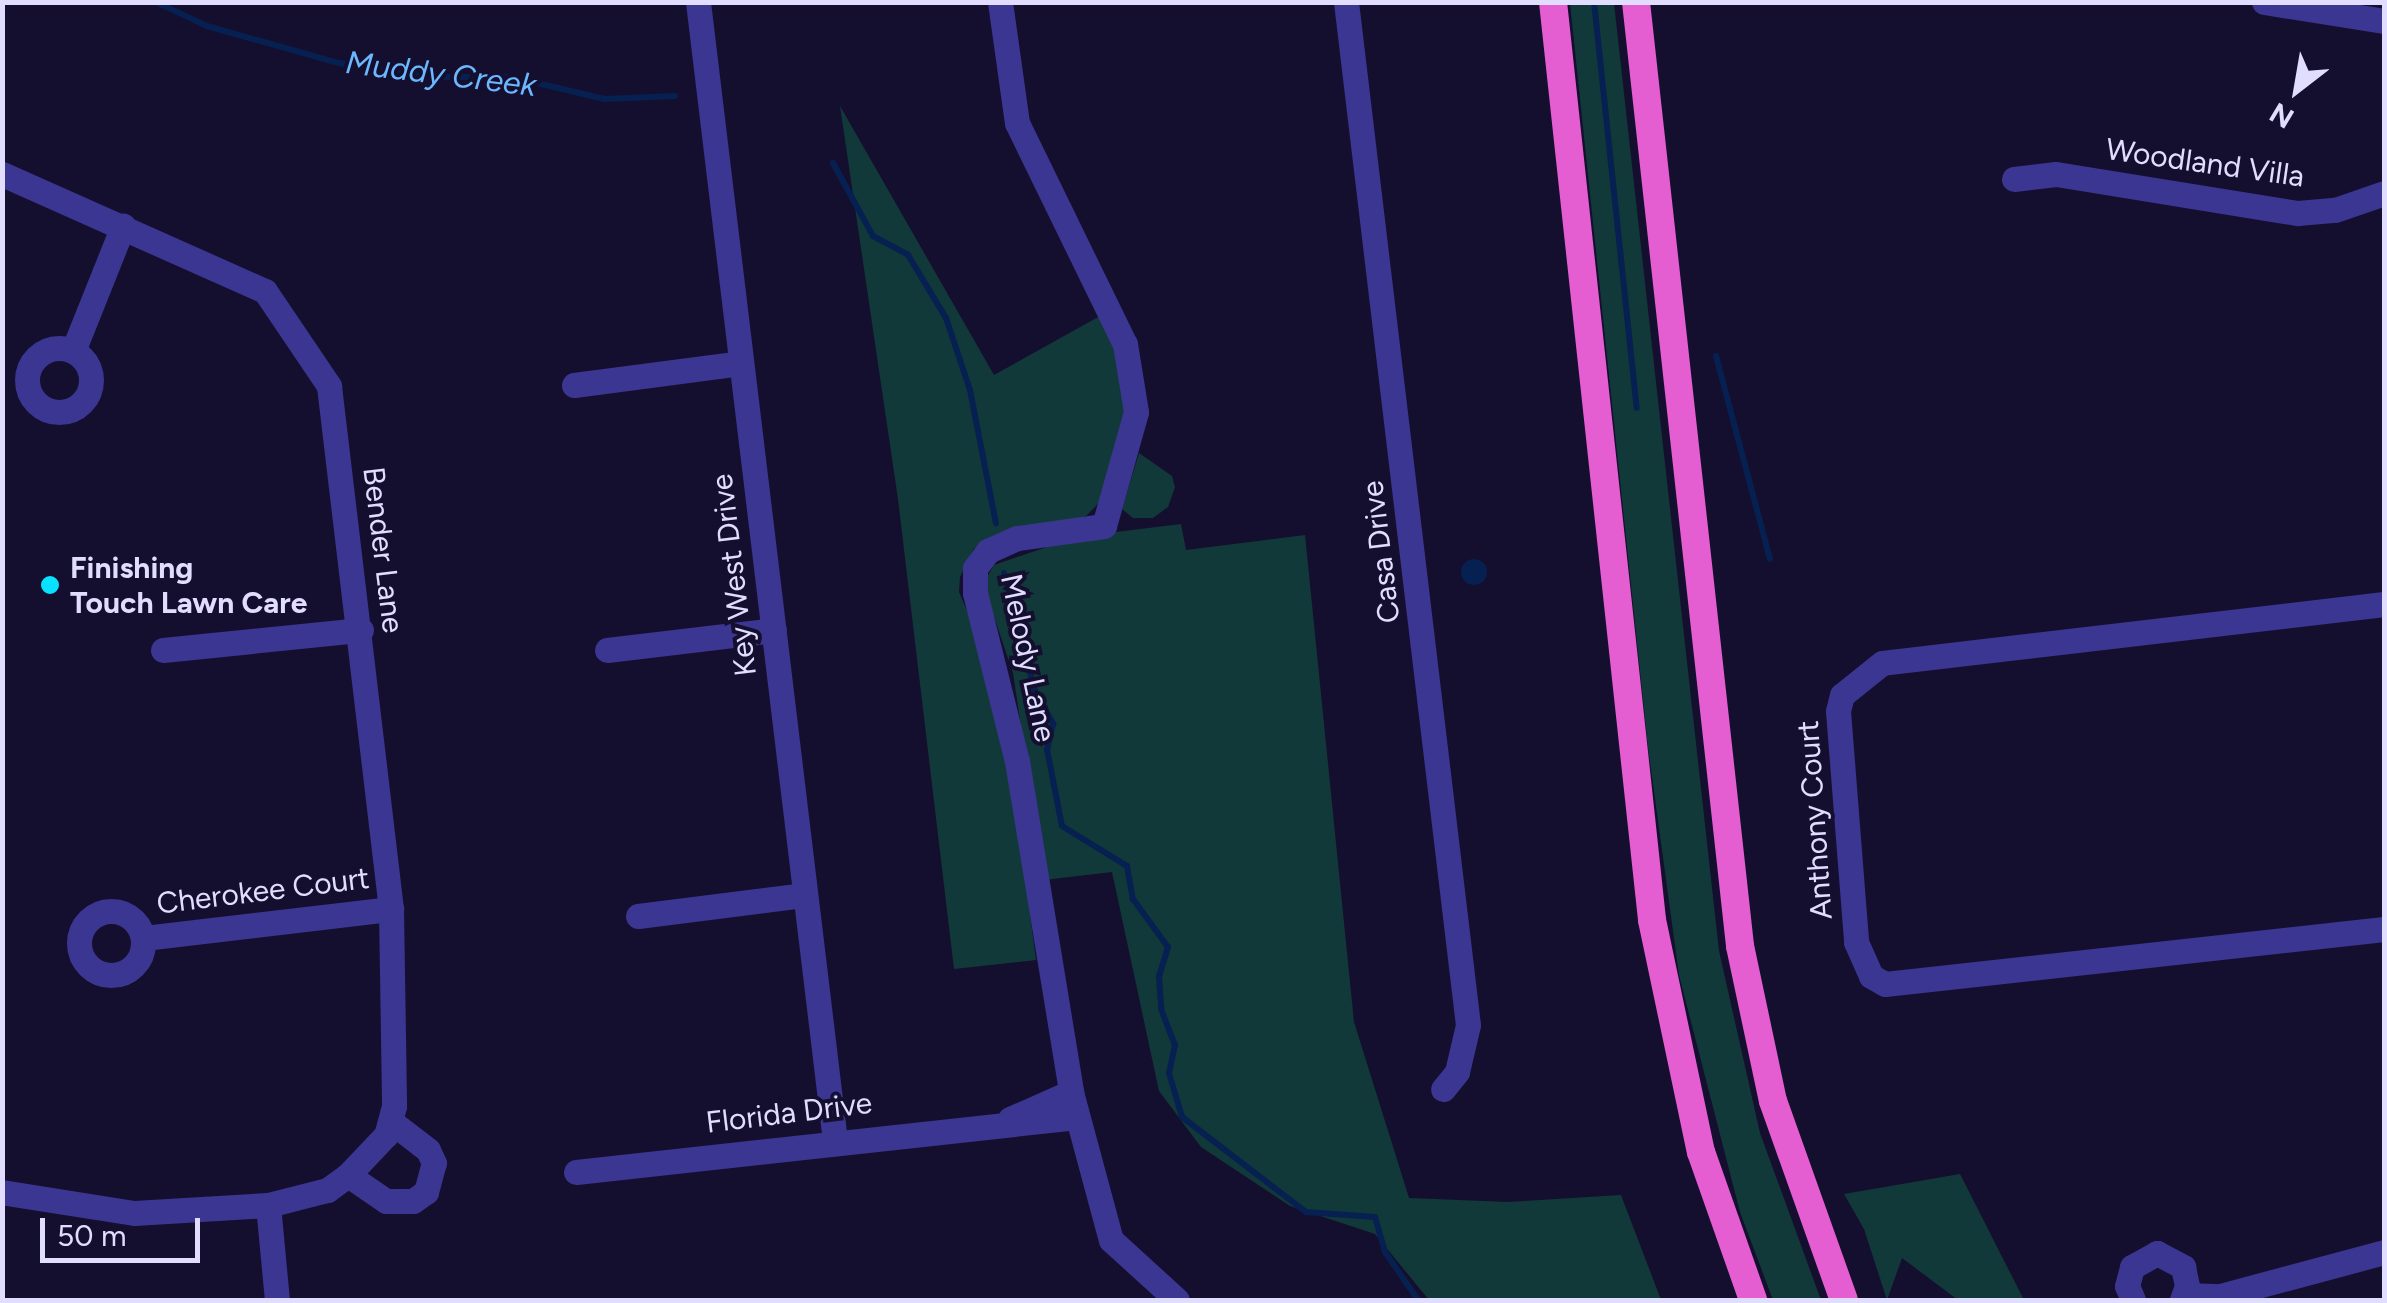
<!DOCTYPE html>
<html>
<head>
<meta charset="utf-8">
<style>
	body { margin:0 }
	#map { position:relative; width:2387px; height:1303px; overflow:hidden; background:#150f2f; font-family:Figtree,sans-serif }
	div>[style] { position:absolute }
	.green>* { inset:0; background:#123939 }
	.water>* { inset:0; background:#062051 }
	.round { border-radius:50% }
	.stream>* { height:6px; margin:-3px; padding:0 3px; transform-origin:3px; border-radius:3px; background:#062051 }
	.minor>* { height:25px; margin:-12.5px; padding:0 12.5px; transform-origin:12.5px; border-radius:12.5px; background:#3b3692 }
	.minor>.ring { margin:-12.5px; padding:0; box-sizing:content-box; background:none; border:25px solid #3b3692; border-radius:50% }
	.trunk>* { height:28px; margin:-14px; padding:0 14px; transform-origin:14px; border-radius:14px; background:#e45ed2 }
	.dots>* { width:28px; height:28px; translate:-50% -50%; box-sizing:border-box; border:5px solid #150f2f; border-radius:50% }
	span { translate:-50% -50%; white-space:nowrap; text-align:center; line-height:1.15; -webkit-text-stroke:8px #150f2f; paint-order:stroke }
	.street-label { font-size:30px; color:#e1ddff }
	.poi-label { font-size:30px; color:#e1ddff; font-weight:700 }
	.left { translate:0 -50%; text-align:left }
	.water-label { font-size:32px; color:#6bb8ff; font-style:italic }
	.frame { position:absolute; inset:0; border:5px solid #e1ddff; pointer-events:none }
	.north { position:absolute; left:2247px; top:40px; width:100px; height:100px; -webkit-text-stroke:8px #150f2f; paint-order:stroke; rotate:211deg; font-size:28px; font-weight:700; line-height:40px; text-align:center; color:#e1ddff }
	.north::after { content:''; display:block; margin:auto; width:35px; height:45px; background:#e1ddff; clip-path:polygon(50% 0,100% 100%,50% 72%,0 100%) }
	.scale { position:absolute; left:40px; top:1218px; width:160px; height:45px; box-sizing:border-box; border:5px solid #e1ddff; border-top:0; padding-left:12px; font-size:30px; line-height:35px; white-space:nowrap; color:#e1ddff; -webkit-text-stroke:8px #150f2f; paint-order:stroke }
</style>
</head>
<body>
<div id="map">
	<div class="green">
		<i style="clip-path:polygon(1570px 3px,1614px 3px,1719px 951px,1760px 1133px,1821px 1300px,1773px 1300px,1740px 1212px,1679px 975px,1648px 747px)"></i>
		<i style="clip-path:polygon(840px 106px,994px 375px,1100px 316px,1123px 369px,1128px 395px,1107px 491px,1096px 506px,1086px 516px,974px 549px,960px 577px,959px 592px,1000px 687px,1036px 960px,954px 969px,898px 499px)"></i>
		<i style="clip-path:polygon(1139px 453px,1172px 476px,1175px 487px,1168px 507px,1153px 518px,1133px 518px,1122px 509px)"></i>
		<i style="clip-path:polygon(1181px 524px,1186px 550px,1305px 535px,1354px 1022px,1409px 1198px,1508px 1202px,1621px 1195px,1661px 1300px,1429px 1300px,1375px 1234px,1290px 1206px,1201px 1147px,1159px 1091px,1112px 872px,1044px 880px,1013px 673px,983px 584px,994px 565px,1076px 537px)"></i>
		<i style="clip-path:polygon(1960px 1174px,2024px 1300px,1958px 1300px,1902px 1258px,1887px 1300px,1864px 1229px,1844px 1194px)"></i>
	</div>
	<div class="water">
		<i class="round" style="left:1461px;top:559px;width:26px;height:26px"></i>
	</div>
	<div class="stream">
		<i style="left:156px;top:2px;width:56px;rotate:25.2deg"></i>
		<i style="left:207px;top:26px;width:137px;rotate:15.7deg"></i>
		<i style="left:339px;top:63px;width:91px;rotate:8.8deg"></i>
		<i style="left:429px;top:77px;width:83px"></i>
		<i style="left:512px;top:77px;width:95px;rotate:13.4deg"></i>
		<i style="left:604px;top:99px;width:71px;rotate:-2.4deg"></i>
		<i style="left:1594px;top:2px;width:408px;rotate:84deg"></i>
		<i style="left:833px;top:163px;width:83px;rotate:61.3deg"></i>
		<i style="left:873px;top:236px;width:40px;rotate:28deg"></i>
		<i style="left:908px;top:255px;width:74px;rotate:58.9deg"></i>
		<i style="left:946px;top:318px;width:76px;rotate:71.6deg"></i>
		<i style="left:970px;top:390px;width:136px;rotate:79deg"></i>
		<i style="left:1716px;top:356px;width:210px;rotate:75.1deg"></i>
		<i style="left:1004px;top:573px;width:122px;rotate:75.3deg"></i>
		<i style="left:1035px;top:691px;width:38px;rotate:61deg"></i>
		<i style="left:1053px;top:724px;width:26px;rotate:103deg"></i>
		<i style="left:1047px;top:749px;width:78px;rotate:79deg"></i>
		<i style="left:1062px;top:826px;width:76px;rotate:31.6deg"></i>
		<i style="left:1127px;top:866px;width:34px;rotate:80deg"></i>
		<i style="left:1133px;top:899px;width:59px;rotate:53.9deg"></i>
		<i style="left:1168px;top:947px;width:31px;rotate:107deg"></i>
		<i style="left:1159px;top:977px;width:32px;rotate:86deg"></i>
		<i style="left:1161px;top:1009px;width:39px;rotate:69deg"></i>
		<i style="left:1175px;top:1045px;width:29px;rotate:102deg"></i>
		<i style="left:1169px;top:1073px;width:46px;rotate:73.5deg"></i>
		<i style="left:1182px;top:1117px;width:156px;rotate:37.5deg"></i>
		<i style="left:1306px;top:1212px;width:69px;rotate:4.1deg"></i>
		<i style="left:1375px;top:1217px;width:36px;rotate:74deg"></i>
		<i style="left:1385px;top:1252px;width:58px;rotate:55.5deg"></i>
	</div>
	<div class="minor">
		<i style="left:698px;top:2px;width:1146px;rotate:83.14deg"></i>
		<i style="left:1000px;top:2px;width:122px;rotate:82deg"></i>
		<i style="left:1017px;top:123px;width:246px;rotate:64deg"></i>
		<i style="left:1125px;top:344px;width:69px;rotate:80.8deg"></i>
		<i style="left:1136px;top:412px;width:118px;rotate:105.7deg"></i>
		<i style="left:1104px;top:526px;width:88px;rotate:172.1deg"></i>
		<i style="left:1017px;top:538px;width:32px;rotate:156deg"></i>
		<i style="left:988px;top:551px;width:21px;rotate:127deg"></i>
		<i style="left:975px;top:568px;width:25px;rotate:90deg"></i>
		<i style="left:975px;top:593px;width:173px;rotate:76deg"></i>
		<i style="left:1017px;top:761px;width:335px;rotate:80.7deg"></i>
		<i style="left:1071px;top:1092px;width:153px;rotate:74.9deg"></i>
		<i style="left:1111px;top:1240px;width:89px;rotate:42.3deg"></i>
		<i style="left:1346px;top:2px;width:1030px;rotate:83.2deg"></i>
		<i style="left:1468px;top:1025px;width:48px;rotate:103.2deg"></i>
		<i style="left:1457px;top:1072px;width:22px;rotate:129deg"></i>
		<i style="left:2264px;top:2px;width:121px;rotate:9deg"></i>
		<i style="left:2px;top:174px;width:288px;rotate:24deg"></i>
		<i style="left:265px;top:291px;width:115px;rotate:56deg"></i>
		<i style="left:329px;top:386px;width:527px;rotate:83.24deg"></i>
		<i style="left:391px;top:909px;width:197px;rotate:89.1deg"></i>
		<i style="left:394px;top:1106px;width:30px;rotate:105deg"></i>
		<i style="left:386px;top:1135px;width:55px;rotate:133.5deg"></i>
		<i style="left:348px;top:1175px;width:26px;rotate:144deg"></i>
		<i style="left:327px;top:1190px;width:61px;rotate:165.7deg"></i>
		<i style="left:268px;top:1205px;width:134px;rotate:176.6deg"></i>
		<i style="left:134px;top:1213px;width:134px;rotate:-171deg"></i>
		<i style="left:2014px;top:179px;width:42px;rotate:-6.8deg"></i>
		<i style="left:2056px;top:174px;width:245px;rotate:9.2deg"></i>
		<i style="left:2298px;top:213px;width:37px;rotate:-5deg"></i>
		<i style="left:2335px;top:210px;width:52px;rotate:-19.1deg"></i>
		<i class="ring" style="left:27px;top:348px;width:39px;height:39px"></i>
		<i style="left:73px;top:351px;width:135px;rotate:-68.2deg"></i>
		<i style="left:574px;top:385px;width:168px;rotate:-7.5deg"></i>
		<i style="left:2384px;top:604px;width:505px;rotate:173.3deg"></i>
		<i style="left:1882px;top:663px;width:51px;rotate:141.3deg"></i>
		<i style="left:1842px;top:695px;width:16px;rotate:104deg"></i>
		<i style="left:1838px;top:711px;width:232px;rotate:85.5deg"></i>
		<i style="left:1856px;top:942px;width:37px;rotate:66deg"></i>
		<i style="left:1871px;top:976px;width:16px;rotate:30deg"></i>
		<i style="left:1885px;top:984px;width:502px;rotate:-6.29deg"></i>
		<i style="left:163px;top:650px;width:199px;rotate:-5.8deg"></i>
		<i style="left:607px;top:650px;width:168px;rotate:-6.8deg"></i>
		<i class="ring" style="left:79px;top:911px;width:39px;height:39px"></i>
		<i style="left:638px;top:916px;width:168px;rotate:-7.2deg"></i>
		<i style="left:144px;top:938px;width:249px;rotate:-6.7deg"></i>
		<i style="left:1010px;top:1119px;width:67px;rotate:-23.9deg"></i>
		<i style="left:576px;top:1172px;width:504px;rotate:-6.26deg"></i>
		<i style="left:348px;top:1175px;width:46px;rotate:34.4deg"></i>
		<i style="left:386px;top:1201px;width:27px"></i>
		<i style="left:413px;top:1201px;width:16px;rotate:-35deg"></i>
		<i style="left:426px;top:1192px;width:30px;rotate:-75deg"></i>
		<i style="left:434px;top:1163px;width:14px;rotate:-115deg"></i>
		<i style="left:428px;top:1150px;width:44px;rotate:-142.4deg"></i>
		<i style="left:268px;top:1205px;width:95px;rotate:84.6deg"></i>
		<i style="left:2185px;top:1295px;width:35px;rotate:2deg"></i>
		<i style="left:2220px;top:1296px;width:170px;rotate:-15deg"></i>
		<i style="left:2133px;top:1300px;width:15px;rotate:-113deg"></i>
		<i style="left:2127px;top:1286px;width:20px;rotate:-75deg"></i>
		<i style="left:2132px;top:1267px;width:29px;rotate:-29deg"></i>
		<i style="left:2157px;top:1253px;width:30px;rotate:28deg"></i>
		<i style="left:2183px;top:1267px;width:19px;rotate:78deg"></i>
		<i style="left:2187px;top:1286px;width:15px;rotate:110deg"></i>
	</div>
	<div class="trunk">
		<i style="left:1553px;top:2px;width:923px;rotate:83.84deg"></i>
		<i style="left:1652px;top:920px;width:237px;rotate:78.1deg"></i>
		<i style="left:1701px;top:1152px;width:157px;rotate:70.6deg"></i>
		<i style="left:1636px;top:2px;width:950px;rotate:83.71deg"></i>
		<i style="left:1740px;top:946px;width:158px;rotate:78deg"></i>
		<i style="left:1773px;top:1101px;width:211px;rotate:70.4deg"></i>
	</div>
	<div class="dots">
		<i style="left:50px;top:585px;background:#09e2ff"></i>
	</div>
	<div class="street-label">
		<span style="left:2205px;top:163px;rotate:8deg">Woodland Villa</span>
		<span style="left:383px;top:550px;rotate:83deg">Bender Lane</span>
		<span style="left:1381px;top:552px;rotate:-97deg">Casa Drive</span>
		<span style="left:734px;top:575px;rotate:-97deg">Key West Drive</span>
		<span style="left:1028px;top:658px;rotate:78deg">Melody Lane</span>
		<span style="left:1815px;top:820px;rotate:-94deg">Anthony Court</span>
		<span style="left:263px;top:891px;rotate:-7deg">Cherokee Court</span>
		<span style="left:789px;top:1113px;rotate:-7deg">Florida Drive</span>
	</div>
	<div class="poi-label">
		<span class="left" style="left:70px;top:585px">Finishing<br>Touch Lawn Care</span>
	</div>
	<div class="water-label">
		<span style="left:441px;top:74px;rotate:7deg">Muddy Creek</span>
	</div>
	<div class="frame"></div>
	<div class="north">N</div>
	<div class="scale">50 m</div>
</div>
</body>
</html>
